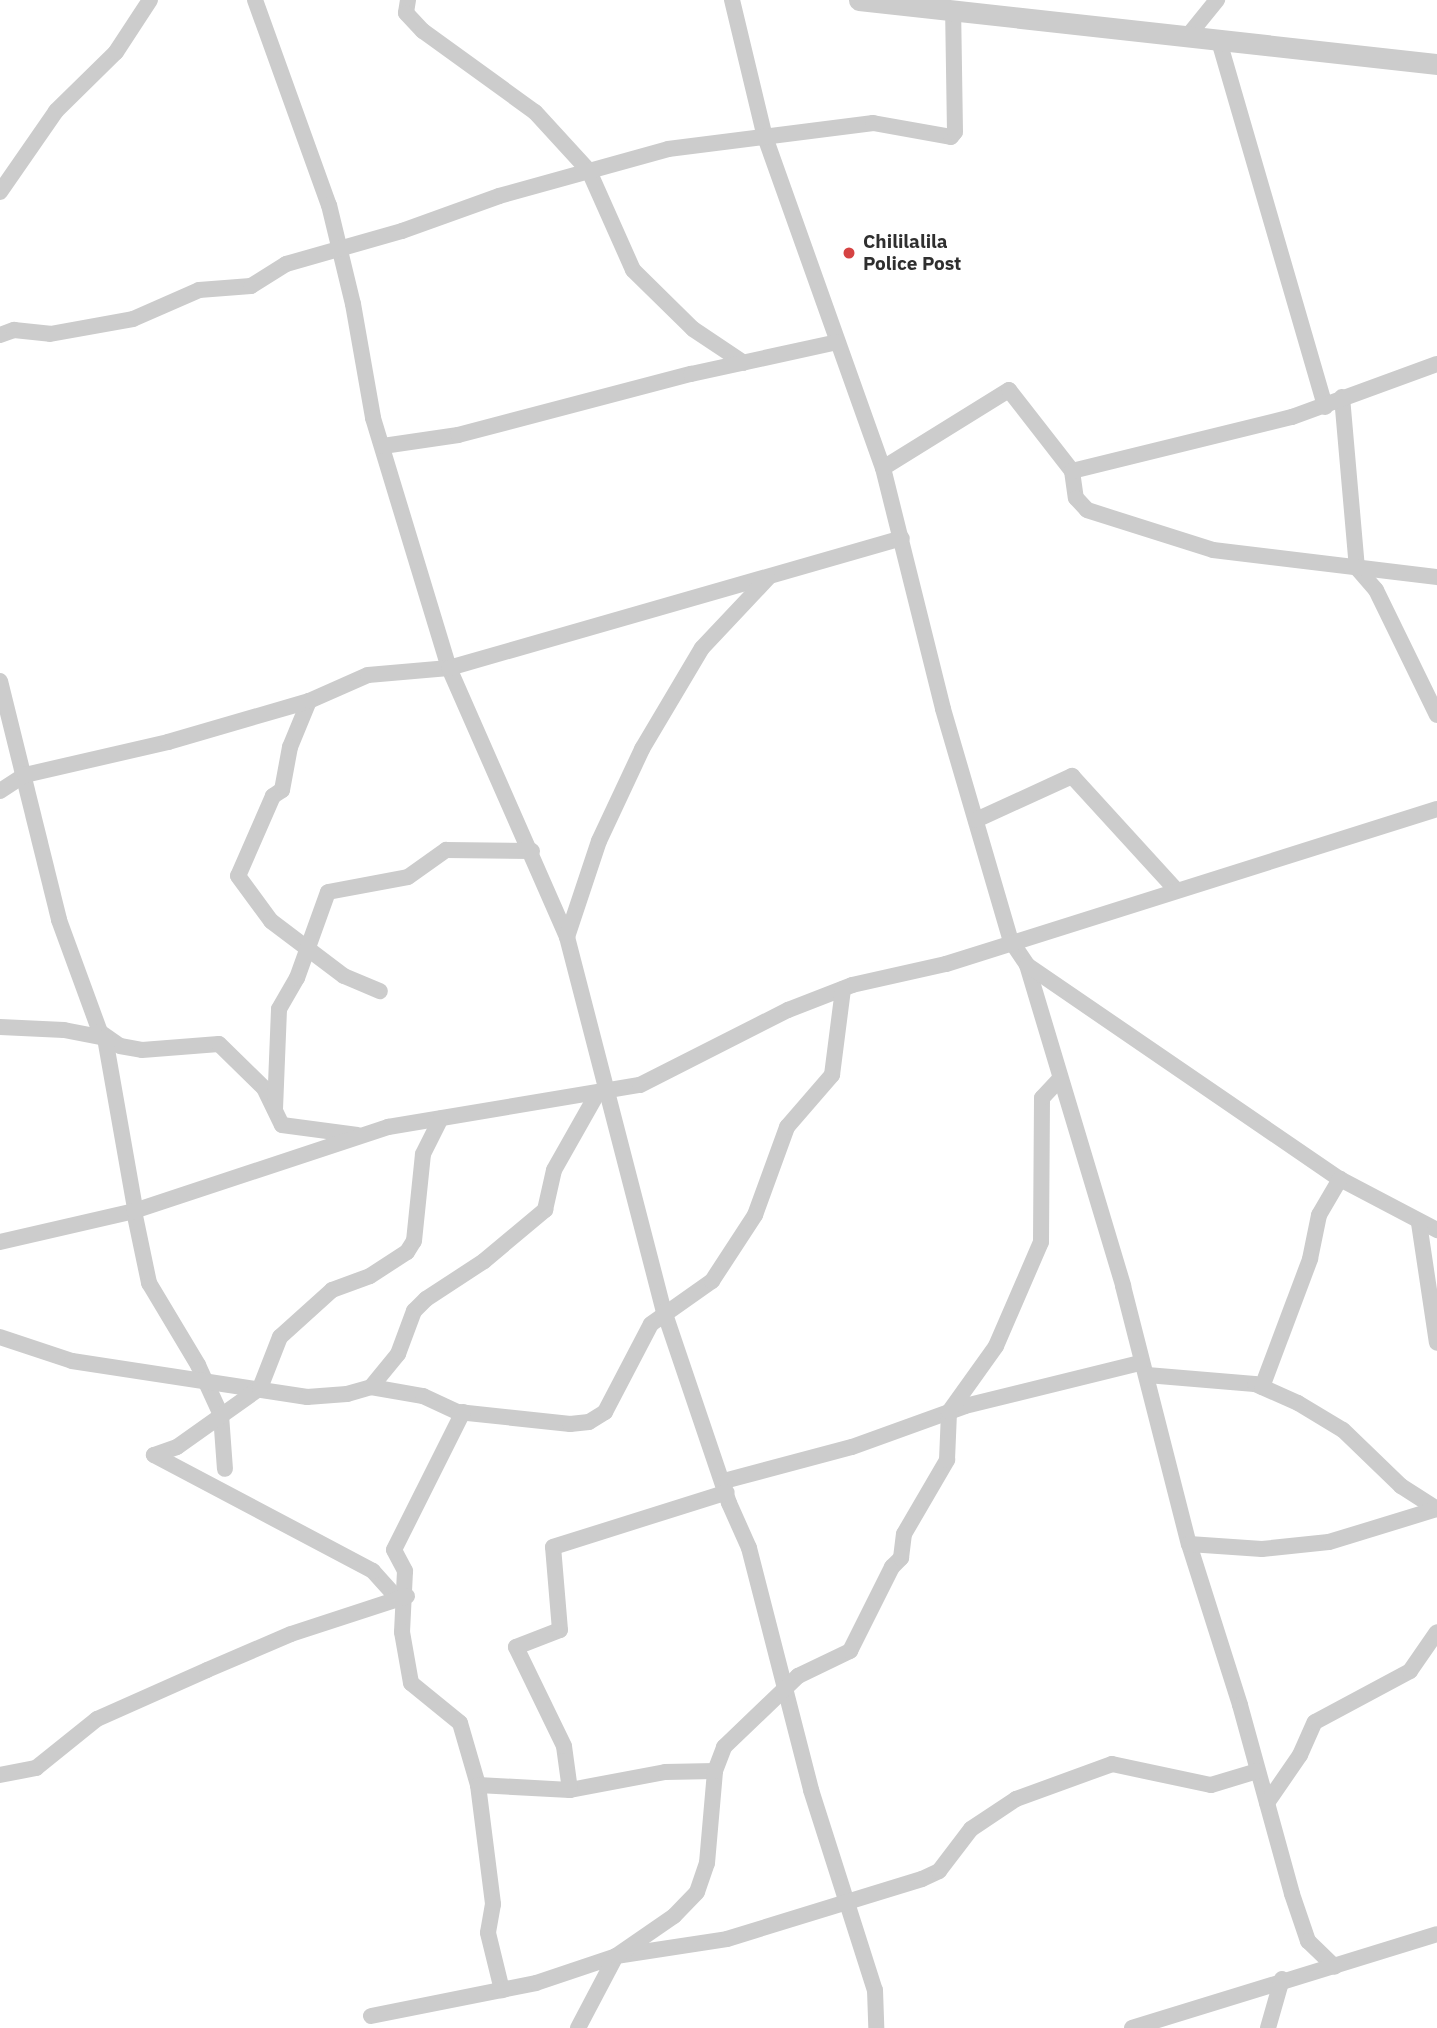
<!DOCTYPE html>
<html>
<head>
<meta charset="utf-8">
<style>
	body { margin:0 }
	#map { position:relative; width:1437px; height:2028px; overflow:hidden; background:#fff; font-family:"IBM Plex Sans",sans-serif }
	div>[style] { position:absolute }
	.minor>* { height:16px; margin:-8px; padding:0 8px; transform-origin:8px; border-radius:8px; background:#ccc }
	.tertiary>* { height:21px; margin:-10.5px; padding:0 10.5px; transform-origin:10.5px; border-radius:10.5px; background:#ccc }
	.dots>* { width:19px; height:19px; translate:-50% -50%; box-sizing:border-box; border:4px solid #fff; border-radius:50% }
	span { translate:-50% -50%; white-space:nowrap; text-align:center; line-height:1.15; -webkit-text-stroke:7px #fff; paint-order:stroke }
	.poi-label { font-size:19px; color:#2f2f2f; font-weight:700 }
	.left { translate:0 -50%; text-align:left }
</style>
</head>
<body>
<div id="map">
	<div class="minor">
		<i style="left:255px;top:0;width:218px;rotate:70.2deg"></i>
		<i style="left:329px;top:205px;width:102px;rotate:76.4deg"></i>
		<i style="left:353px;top:304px;width:116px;rotate:80deg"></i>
		<i style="left:373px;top:418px;width:261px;rotate:73.1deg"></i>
		<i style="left:449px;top:668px;width:294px;rotate:66.3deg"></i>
		<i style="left:567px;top:937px;width:386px;rotate:75.5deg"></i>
		<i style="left:664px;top:1311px;width:203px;rotate:71.3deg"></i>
		<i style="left:729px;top:1503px;width:49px;rotate:66deg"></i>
		<i style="left:749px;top:1548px;width:250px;rotate:75.6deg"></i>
		<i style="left:811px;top:1790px;width:210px;rotate:72.3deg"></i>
		<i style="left:875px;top:1990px;width:38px;rotate:88deg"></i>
		<i style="left:408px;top:0;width:13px;rotate:99deg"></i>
		<i style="left:406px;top:13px;width:25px;rotate:47deg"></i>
		<i style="left:423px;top:31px;width:138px;rotate:35.9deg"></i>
		<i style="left:535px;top:112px;width:80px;rotate:47.5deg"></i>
		<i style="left:589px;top:171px;width:108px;rotate:66deg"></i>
		<i style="left:633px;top:270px;width:84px;rotate:44.5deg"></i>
		<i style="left:693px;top:329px;width:61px;rotate:33.7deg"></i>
		<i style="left:732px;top:0;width:141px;rotate:76.5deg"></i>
		<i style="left:765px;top:137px;width:351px;rotate:70.4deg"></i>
		<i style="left:883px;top:468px;width:248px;rotate:76deg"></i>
		<i style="left:943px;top:709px;width:242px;rotate:73.7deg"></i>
		<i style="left:1011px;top:941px;width:29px;rotate:56deg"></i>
		<i style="left:1027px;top:965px;width:335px;rotate:73.3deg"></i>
		<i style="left:1123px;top:1286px;width:266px;rotate:75.7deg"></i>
		<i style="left:1189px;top:1544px;width:169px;rotate:72.4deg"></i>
		<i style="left:1240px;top:1705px;width:196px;rotate:74.6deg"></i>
		<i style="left:1292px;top:1894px;width:50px;rotate:71.2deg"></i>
		<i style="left:1308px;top:1941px;width:37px;rotate:44deg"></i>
		<i style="left:1187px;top:37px;width:48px;rotate:-51deg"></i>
		<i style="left:1219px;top:41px;width:381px;rotate:73.8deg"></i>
		<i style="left:0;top:192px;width:98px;rotate:-55.3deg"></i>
		<i style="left:56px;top:111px;width:84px;rotate:-44.5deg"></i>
		<i style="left:116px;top:52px;width:62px;rotate:-56.8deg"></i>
		<i style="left:0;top:335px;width:15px;rotate:-20deg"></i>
		<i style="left:14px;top:330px;width:36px;rotate:6deg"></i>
		<i style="left:50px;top:334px;width:84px;rotate:-10.2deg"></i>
		<i style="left:133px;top:319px;width:72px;rotate:-23.7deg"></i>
		<i style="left:199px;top:290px;width:52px;rotate:-4.4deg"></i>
		<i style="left:251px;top:286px;width:41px;rotate:-32.2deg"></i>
		<i style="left:286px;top:264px;width:121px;rotate:-15.9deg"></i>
		<i style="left:402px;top:231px;width:103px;rotate:-19.8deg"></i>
		<i style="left:499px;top:196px;width:175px;rotate:-15.5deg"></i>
		<i style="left:668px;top:149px;width:207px;rotate:-7.2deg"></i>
		<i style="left:873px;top:123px;width:79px;rotate:10.2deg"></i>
		<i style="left:951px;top:137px;width:6px;rotate:-51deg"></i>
		<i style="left:955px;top:132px;width:123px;rotate:-90.9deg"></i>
		<i style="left:1342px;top:397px;width:172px;rotate:85deg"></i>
		<i style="left:1357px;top:568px;width:29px;rotate:49deg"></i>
		<i style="left:1376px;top:590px;width:139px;rotate:64deg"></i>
		<i style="left:383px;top:446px;width:76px;rotate:-8.3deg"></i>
		<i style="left:458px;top:435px;width:241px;rotate:-14.7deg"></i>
		<i style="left:691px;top:374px;width:150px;rotate:-12.3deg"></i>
		<i style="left:883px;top:468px;width:148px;rotate:-31.8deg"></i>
		<i style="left:1009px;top:390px;width:103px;rotate:52.1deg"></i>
		<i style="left:1072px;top:471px;width:27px;rotate:82deg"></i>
		<i style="left:1076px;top:498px;width:16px;rotate:47deg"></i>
		<i style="left:1087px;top:510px;width:132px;rotate:17.6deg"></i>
		<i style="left:1213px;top:550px;width:226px;rotate:6.9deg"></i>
		<i style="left:1072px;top:471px;width:227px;rotate:-13.8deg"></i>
		<i style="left:1292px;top:417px;width:154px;rotate:-20.1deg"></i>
		<i style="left:0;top:681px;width:246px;rotate:76.1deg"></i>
		<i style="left:59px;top:920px;width:119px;rotate:69.9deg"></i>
		<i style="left:100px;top:1032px;width:24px;rotate:35deg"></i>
		<i style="left:120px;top:1046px;width:22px;rotate:10deg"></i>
		<i style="left:142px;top:1050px;width:77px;rotate:-4.5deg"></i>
		<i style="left:219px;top:1044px;width:63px;rotate:44.4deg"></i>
		<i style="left:264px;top:1088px;width:41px;rotate:64.1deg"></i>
		<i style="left:282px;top:1125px;width:76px;rotate:7.6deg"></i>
		<i style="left:309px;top:701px;width:50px;rotate:112.4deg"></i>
		<i style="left:290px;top:747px;width:44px;rotate:100.5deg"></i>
		<i style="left:282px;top:790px;width:11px;rotate:146deg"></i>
		<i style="left:273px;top:796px;width:87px;rotate:113.6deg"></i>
		<i style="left:238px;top:876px;width:56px;rotate:53.7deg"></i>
		<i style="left:271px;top:921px;width:91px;rotate:37deg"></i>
		<i style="left:344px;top:976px;width:39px;rotate:23deg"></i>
		<i style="left:0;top:791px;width:30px;rotate:-33deg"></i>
		<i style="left:25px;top:775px;width:147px;rotate:-13deg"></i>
		<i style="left:168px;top:742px;width:147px;rotate:-16.2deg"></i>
		<i style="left:309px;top:701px;width:64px;rotate:-23.8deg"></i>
		<i style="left:368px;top:675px;width:81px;rotate:-4.9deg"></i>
		<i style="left:449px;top:668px;width:471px;rotate:-16deg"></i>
		<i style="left:976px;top:820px;width:106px;rotate:-24.6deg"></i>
		<i style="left:1072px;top:776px;width:154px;rotate:47.6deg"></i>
		<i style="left:567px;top:937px;width:101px;rotate:-71.6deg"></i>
		<i style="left:599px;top:841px;width:102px;rotate:-64.9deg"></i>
		<i style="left:642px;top:749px;width:117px;rotate:-59.3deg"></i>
		<i style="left:702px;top:648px;width:96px;rotate:-46.7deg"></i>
		<i style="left:1027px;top:965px;width:379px;rotate:34.4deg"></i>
		<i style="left:1340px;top:1179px;width:110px;rotate:27.7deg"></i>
		<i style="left:0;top:1027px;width:64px;rotate:2.7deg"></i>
		<i style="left:64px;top:1030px;width:42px;rotate:11deg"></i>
		<i style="left:105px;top:1038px;width:174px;rotate:80deg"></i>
		<i style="left:275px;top:1109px;width:100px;rotate:-87.7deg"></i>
		<i style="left:279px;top:1009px;width:36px;rotate:-60deg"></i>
		<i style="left:297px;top:978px;width:91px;rotate:-70.2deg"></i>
		<i style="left:328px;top:892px;width:81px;rotate:-10.6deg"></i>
		<i style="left:408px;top:877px;width:47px;rotate:-35.4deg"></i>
		<i style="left:446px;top:850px;width:86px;rotate:0.7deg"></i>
		<i style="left:134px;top:1211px;width:74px;rotate:78.2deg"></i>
		<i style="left:149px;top:1283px;width:96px;rotate:59.1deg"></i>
		<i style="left:198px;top:1365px;width:55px;rotate:65.3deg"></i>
		<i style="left:221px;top:1415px;width:54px;rotate:85.8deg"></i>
		<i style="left:1419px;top:1223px;width:121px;rotate:81.5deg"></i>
		<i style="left:0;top:1242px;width:138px;rotate:-13deg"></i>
		<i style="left:134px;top:1211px;width:268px;rotate:-18.3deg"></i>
		<i style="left:388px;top:1127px;width:255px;rotate:-9.5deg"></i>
		<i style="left:640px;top:1085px;width:166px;rotate:-26.9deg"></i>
		<i style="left:788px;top:1010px;width:69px;rotate:-21.3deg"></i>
		<i style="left:852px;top:985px;width:96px;rotate:-12.6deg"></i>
		<i style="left:946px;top:964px;width:515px;rotate:-17.52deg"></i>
		<i style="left:0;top:1337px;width:76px;rotate:18.4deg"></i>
		<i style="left:72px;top:1361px;width:238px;rotate:8.7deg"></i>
		<i style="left:307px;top:1397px;width:40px;rotate:-4.3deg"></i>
		<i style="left:347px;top:1394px;width:25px;rotate:-16deg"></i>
		<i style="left:371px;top:1387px;width:43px;rotate:-50.7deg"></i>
		<i style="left:398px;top:1354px;width:46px;rotate:-69.6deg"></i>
		<i style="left:414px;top:1311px;width:17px;rotate:-45deg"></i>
		<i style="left:426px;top:1299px;width:69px;rotate:-33.2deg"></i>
		<i style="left:484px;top:1261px;width:80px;rotate:-39.9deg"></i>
		<i style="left:545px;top:1210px;width:41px;rotate:-77.3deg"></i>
		<i style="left:554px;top:1170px;width:87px;rotate:-60.5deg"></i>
		<i style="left:1147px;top:1375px;width:108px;rotate:4.8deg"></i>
		<i style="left:1255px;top:1384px;width:47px;rotate:23.8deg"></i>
		<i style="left:1298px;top:1403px;width:52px;rotate:31deg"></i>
		<i style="left:1343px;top:1430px;width:81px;rotate:44deg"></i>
		<i style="left:1401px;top:1486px;width:43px;rotate:32.6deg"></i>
		<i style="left:371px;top:1387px;width:53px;rotate:9.8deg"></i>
		<i style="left:423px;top:1396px;width:38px;rotate:25deg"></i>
		<i style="left:458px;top:1412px;width:113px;rotate:6.1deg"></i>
		<i style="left:570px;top:1424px;width:19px;rotate:-6deg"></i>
		<i style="left:589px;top:1422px;width:19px;rotate:-32deg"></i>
		<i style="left:605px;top:1412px;width:99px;rotate:-62.4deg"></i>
		<i style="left:651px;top:1324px;width:75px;rotate:-35.2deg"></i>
		<i style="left:712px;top:1281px;width:79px;rotate:-56.9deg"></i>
		<i style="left:755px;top:1215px;width:94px;rotate:-70deg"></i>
		<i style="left:787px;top:1127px;width:69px;rotate:-49.1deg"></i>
		<i style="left:832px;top:1075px;width:87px;rotate:-82.7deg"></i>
		<i style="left:1262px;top:1387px;width:137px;rotate:-69.4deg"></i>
		<i style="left:1310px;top:1259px;width:45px;rotate:-78.4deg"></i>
		<i style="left:1319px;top:1215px;width:42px;rotate:-59.7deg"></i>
		<i style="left:463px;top:1412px;width:154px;rotate:116.6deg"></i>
		<i style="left:394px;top:1550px;width:24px;rotate:62deg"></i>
		<i style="left:405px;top:1571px;width:61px;rotate:92.8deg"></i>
		<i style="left:402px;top:1632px;width:52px;rotate:80deg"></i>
		<i style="left:411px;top:1683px;width:63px;rotate:39.2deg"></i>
		<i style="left:460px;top:1723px;width:65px;rotate:73.8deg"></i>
		<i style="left:478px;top:1785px;width:120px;rotate:82.8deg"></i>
		<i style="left:493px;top:1904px;width:29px;rotate:100deg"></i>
		<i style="left:488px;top:1933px;width:59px;rotate:76.2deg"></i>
		<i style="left:724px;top:1481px;width:132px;rotate:-14.9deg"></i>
		<i style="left:852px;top:1447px;width:120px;rotate:-19.9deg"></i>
		<i style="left:965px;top:1406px;width:180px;rotate:-13.8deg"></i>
		<i style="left:1189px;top:1544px;width:73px;rotate:3.9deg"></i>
		<i style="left:1262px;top:1549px;width:67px;rotate:-6deg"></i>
		<i style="left:1329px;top:1542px;width:113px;rotate:-17deg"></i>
		<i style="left:398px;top:1599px;width:38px;rotate:-132deg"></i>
		<i style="left:373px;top:1571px;width:248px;rotate:-152.1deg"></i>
		<i style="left:154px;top:1455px;width:24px;rotate:-19deg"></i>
		<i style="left:177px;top:1447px;width:102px;rotate:-35.4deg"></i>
		<i style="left:260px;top:1388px;width:55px;rotate:-68.6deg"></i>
		<i style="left:280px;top:1337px;width:70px;rotate:-42.1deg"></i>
		<i style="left:332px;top:1290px;width:40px;rotate:-20.2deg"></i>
		<i style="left:370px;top:1276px;width:44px;rotate:-33deg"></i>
		<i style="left:407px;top:1252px;width:13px;rotate:-58deg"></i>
		<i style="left:414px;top:1241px;width:87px;rotate:-84.1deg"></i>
		<i style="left:423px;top:1154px;width:40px;rotate:-63.4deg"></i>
		<i style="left:0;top:1775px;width:37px;rotate:-11deg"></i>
		<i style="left:36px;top:1768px;width:78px;rotate:-38.8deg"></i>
		<i style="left:97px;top:1719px;width:120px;rotate:-24deg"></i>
		<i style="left:207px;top:1670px;width:91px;rotate:-23.2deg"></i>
		<i style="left:291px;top:1634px;width:122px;rotate:-18.1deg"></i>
		<i style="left:478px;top:1785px;width:92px;rotate:3.1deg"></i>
		<i style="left:570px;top:1790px;width:97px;rotate:-10.7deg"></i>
		<i style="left:665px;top:1772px;width:50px;rotate:-1.1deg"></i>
		<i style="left:570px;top:1790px;width:44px;rotate:-97.8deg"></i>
		<i style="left:564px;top:1746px;width:110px;rotate:-115.9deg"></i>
		<i style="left:516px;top:1647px;width:47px;rotate:-21.1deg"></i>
		<i style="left:560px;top:1630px;width:83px;rotate:-94.8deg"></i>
		<i style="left:553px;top:1547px;width:182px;rotate:-17.5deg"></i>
		<i style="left:1267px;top:1803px;width:58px;rotate:-55.5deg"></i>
		<i style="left:1300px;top:1755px;width:36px;rotate:-66deg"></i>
		<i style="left:1315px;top:1722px;width:108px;rotate:-28.2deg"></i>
		<i style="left:1410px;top:1671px;width:47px;rotate:-55.3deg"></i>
		<i style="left:371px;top:2016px;width:168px;rotate:-11.3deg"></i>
		<i style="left:536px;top:1983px;width:84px;rotate:-18.6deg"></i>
		<i style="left:616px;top:1956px;width:112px;rotate:-8.7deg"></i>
		<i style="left:727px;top:1939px;width:204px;rotate:-17.1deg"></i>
		<i style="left:922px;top:1879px;width:19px;rotate:-25deg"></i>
		<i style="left:939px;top:1871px;width:53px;rotate:-52.7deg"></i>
		<i style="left:971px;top:1829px;width:54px;rotate:-33.7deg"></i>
		<i style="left:1016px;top:1799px;width:102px;rotate:-20deg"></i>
		<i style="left:1112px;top:1764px;width:101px;rotate:12deg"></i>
		<i style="left:1211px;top:1785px;width:48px;rotate:-16.9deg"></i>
		<i style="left:578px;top:2028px;width:81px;rotate:-62.2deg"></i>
		<i style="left:616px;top:1956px;width:70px;rotate:-34.6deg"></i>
		<i style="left:674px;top:1916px;width:33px;rotate:-46deg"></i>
		<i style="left:697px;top:1892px;width:31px;rotate:-71deg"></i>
		<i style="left:707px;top:1863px;width:92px;rotate:-85deg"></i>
		<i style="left:715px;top:1771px;width:26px;rotate:-69deg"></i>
		<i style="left:724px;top:1747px;width:103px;rotate:-43.8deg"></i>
		<i style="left:798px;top:1676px;width:58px;rotate:-25.7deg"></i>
		<i style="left:850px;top:1651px;width:94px;rotate:-63.4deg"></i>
		<i style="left:892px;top:1567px;width:13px;rotate:-45deg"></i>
		<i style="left:901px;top:1558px;width:24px;rotate:-83deg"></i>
		<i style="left:904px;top:1534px;width:86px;rotate:-59.8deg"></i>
		<i style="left:947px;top:1460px;width:48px;rotate:-87.6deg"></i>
		<i style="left:949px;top:1412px;width:81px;rotate:-54.5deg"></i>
		<i style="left:996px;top:1346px;width:113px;rotate:-66.6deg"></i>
		<i style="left:1041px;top:1242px;width:144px;rotate:-89.6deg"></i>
		<i style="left:1042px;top:1098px;width:26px;rotate:-47deg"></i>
		<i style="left:1132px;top:2028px;width:319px;rotate:-17.1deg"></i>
		<i style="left:1268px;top:2028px;width:51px;rotate:-74.1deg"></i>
	</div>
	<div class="tertiary">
		<i style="left:859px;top:0;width:582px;rotate:6.32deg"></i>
	</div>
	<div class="dots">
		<i style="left:849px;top:253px;background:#d54343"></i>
	</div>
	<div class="poi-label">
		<span class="left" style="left:863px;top:253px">Chililalila<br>Police Post</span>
	</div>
</div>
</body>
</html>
